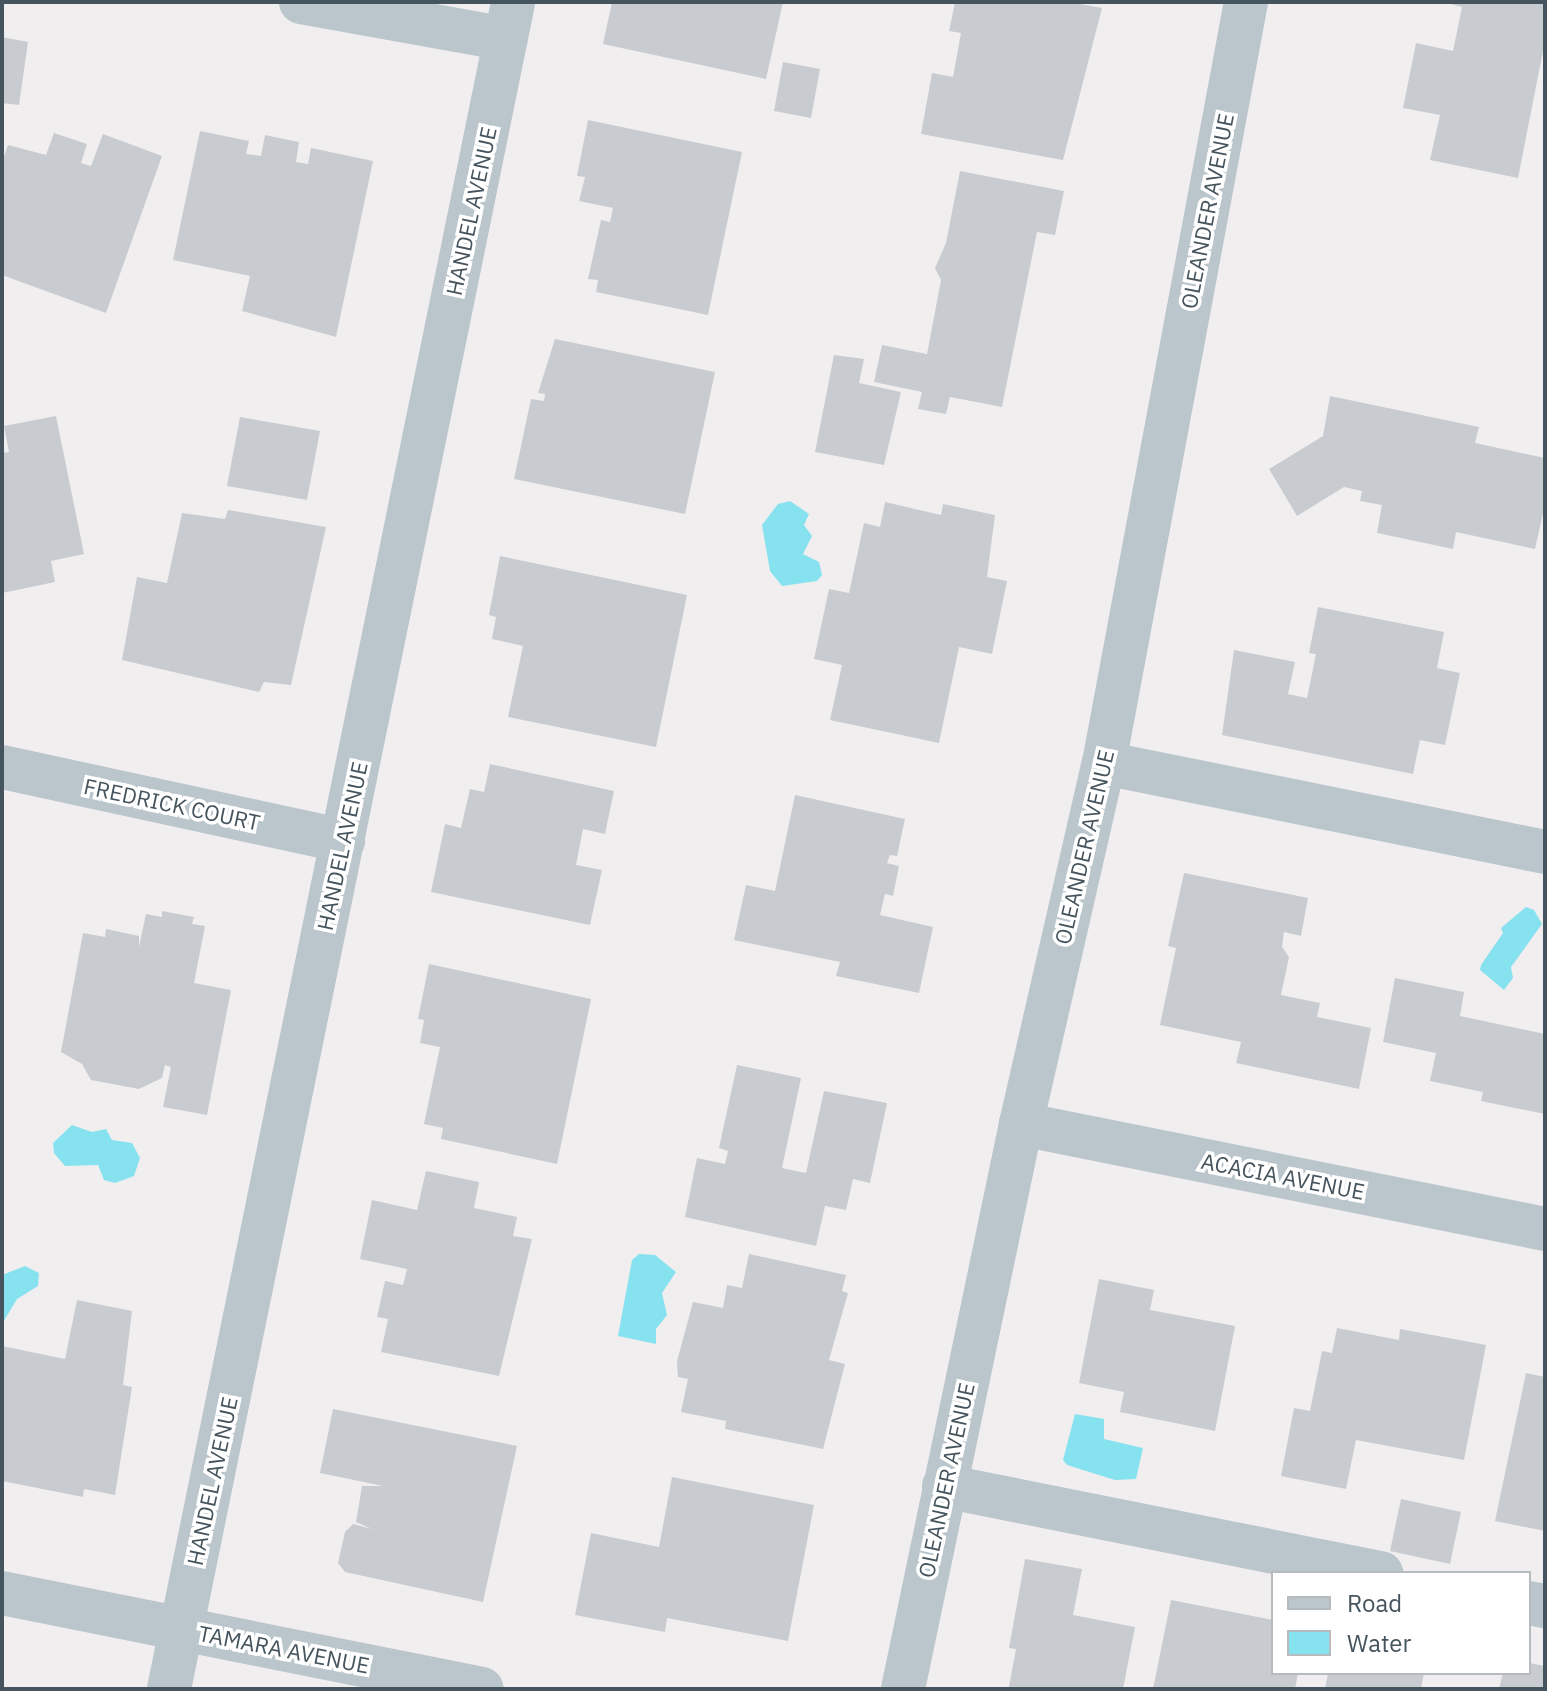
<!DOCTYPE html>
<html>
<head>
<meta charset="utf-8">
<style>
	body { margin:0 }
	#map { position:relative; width:1547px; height:1691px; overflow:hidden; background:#f1eeef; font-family:"IBM Plex Sans",sans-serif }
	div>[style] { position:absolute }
	.water>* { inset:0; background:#87e2ef }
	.building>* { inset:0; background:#c8ccd1 }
	.minor>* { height:44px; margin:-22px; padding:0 22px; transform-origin:22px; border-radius:22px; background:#bac5cc }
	span { translate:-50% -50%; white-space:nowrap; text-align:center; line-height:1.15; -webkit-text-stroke:7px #fff; paint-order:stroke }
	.street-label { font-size:22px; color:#46545d }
	.frame { position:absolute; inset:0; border:4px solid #46545d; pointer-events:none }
	.legend { position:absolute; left:1271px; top:1571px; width:260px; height:104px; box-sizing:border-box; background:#fff; border:2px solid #b5bbbe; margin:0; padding:10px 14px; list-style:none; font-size:24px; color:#46545d }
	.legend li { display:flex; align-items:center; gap:16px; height:40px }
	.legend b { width:40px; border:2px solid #b5bbbe }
</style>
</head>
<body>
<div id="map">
	<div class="water">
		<i style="clip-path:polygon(790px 501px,809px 514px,804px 525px,812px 536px,803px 554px,819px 562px,822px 575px,817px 581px,782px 586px,770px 571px,762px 525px,778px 504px)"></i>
		<i style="clip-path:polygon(1526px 907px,1534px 910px,1542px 924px,1511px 967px,1513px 978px,1504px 990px,1480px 970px,1481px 965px,1503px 933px,1501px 928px)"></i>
		<i style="clip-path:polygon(72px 1125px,92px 1132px,106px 1129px,112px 1140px,132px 1143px,140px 1158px,134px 1176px,115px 1183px,104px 1180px,98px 1165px,65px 1166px,54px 1153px,53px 1143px)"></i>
		<i style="clip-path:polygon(639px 1254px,655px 1255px,676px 1272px,662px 1293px,667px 1315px,656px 1329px,656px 1344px,618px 1336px,632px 1260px)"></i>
		<i style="clip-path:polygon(25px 1266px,39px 1273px,38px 1286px,17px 1299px,2px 1324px,2px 1275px)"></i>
		<i style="clip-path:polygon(1075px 1414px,1104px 1419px,1104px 1439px,1143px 1448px,1136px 1479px,1115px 1480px,1067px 1465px,1063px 1460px)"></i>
	</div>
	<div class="building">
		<i style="clip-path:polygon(612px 2px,783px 2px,766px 79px,603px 44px)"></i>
		<i style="clip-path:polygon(955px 2px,1069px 2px,1102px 8px,1063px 160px,921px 134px,932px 73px,953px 77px,961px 33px,949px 31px)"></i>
		<i style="clip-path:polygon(1443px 2px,1545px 2px,1545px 41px,1518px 178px,1430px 160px,1440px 115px,1403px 108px,1416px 43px,1453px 51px,1462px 7px)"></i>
		<i style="clip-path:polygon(2px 37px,28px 42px,19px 105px,2px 103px)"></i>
		<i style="clip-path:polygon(783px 62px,820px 69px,811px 118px,774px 111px)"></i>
		<i style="clip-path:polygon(588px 120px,742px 152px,708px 315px,596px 292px,598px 280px,588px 279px,601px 220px,610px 222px,613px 208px,579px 201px,585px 177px,577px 176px)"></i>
		<i style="clip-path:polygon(200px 131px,249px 141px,246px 154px,261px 156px,265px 135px,299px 142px,296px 162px,308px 164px,311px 148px,373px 161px,336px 337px,242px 311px,250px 276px,173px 260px)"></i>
		<i style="clip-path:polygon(54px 133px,87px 144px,81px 163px,91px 166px,103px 134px,162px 156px,106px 313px,2px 275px,2px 162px,8px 145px,46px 155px)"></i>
		<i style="clip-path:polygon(960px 171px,1064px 191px,1055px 235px,1037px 232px,1002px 407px,950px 397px,946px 414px,918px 409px,922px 392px,874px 382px,882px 345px,927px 354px,941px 280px,935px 268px,946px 243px)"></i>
		<i style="clip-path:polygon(555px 339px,715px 372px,685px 514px,514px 479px,531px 399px,544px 401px,545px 394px,538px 393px)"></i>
		<i style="clip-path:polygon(834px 355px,864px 359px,859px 383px,901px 392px,884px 465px,815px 452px)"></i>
		<i style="clip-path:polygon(1330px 396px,1479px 427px,1475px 443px,1545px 458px,1545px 504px,1535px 549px,1456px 532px,1453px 549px,1377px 533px,1382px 505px,1360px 501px,1362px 491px,1344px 487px,1297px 516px,1269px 469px,1323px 436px)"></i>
		<i style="clip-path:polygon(56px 416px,84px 554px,51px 561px,55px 582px,2px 593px,2px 453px,9px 452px,4px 426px)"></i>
		<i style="clip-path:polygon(240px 417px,320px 431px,307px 500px,227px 486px)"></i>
		<i style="clip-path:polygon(885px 502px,941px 515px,943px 504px,995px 515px,987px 577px,1007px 581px,992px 654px,959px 647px,939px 743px,830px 720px,842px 665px,814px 659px,829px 589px,849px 593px,864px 523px,880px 527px)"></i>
		<i style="clip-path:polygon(228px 510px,326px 527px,291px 685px,264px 682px,259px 692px,122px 660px,137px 577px,167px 583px,182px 513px,225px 519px)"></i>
		<i style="clip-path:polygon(500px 556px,687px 595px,656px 747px,508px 717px,523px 646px,492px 639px,496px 617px,489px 615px)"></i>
		<i style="clip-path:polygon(1318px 607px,1444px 632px,1437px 668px,1460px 673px,1445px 745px,1420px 740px,1413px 774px,1222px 735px,1234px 650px,1295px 662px,1288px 694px,1307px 698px,1316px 654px,1309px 653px)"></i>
		<i style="clip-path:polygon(490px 764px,614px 791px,605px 834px,583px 829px,576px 865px,602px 870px,590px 925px,431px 892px,445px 824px,461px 828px,470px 789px,484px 792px)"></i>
		<i style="clip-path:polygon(795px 795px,905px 819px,897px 856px,890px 855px,887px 863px,899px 866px,893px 896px,885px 894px,880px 915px,933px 927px,919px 993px,836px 976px,840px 962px,734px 940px,746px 885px,775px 891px)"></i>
		<i style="clip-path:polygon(1184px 873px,1308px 898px,1301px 936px,1284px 932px,1282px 947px,1289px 957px,1281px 995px,1320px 1003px,1317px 1017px,1371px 1028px,1359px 1089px,1236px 1063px,1241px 1042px,1160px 1025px,1176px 948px,1168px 946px)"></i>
		<i style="clip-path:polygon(162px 911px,194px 917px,192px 924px,205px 926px,194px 983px,231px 990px,207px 1115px,163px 1107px,171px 1067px,165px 1065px,162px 1078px,139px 1089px,91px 1080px,82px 1064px,61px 1052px,83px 933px,105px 937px,106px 929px,139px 936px,139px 947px,146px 914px,162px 917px)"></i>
		<i style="clip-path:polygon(429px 964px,591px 999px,557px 1164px,441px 1139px,443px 1128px,424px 1124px,440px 1047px,420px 1043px,424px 1020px,418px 1019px)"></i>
		<i style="clip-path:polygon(1395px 978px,1464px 992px,1460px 1016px,1545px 1034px,1545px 1114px,1481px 1101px,1483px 1092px,1430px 1081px,1436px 1053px,1383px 1042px)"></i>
		<i style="clip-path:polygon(737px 1065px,801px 1078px,782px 1168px,806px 1173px,824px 1091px,887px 1103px,870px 1183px,853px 1179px,846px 1210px,825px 1206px,816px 1246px,685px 1217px,697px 1158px,725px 1164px,728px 1151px,719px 1148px)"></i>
		<i style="clip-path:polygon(426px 1171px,479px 1182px,474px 1208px,517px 1217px,513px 1236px,532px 1239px,499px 1376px,381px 1352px,388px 1319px,377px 1317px,385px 1281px,403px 1285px,407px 1269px,360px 1259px,372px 1200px,417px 1210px)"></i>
		<i style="clip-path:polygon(749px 1254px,846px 1275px,842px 1291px,848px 1293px,829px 1360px,845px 1364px,823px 1449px,725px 1429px,726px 1421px,681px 1412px,688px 1379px,678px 1377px,677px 1361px,693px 1302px,723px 1308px,727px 1285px,742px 1288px)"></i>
		<i style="clip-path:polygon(1099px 1279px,1154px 1290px,1150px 1310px,1235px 1326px,1215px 1431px,1120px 1412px,1124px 1392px,1079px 1383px)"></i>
		<i style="clip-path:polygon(77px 1300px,132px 1311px,123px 1385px,132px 1387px,115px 1495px,84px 1489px,83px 1497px,2px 1481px,2px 1346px,65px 1359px)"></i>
		<i style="clip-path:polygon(1337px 1328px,1399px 1340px,1400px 1329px,1486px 1345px,1464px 1460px,1356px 1440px,1346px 1489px,1281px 1476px,1294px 1408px,1310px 1411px,1322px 1351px,1332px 1353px)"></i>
		<i style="clip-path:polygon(1526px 1373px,1545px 1377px,1545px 1531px,1495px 1521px)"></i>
		<i style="clip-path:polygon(333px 1409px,517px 1446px,483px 1602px,345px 1572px,338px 1563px,345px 1532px,353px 1524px,372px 1529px,356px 1522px,362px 1486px,383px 1486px,320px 1473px)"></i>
		<i style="clip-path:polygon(672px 1477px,814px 1505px,788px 1641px,667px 1618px,665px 1632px,575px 1615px,591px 1533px,659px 1547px)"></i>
		<i style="clip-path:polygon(1401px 1499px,1461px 1512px,1450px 1564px,1390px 1551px)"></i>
		<i style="clip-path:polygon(1025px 1559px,1082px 1569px,1073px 1615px,1135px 1627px,1123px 1689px,1009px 1687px,1016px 1649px,1009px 1648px)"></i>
		<i style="clip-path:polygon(1171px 1600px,1273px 1620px,1273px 1673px,1298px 1673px,1295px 1689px,1153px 1689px)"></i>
		<i style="clip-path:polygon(1529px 1663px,1545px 1666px,1545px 1689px,1499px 1689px,1503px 1673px,1529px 1673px)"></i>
		<i style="clip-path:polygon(1328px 1673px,1424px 1673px,1421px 1689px,1325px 1689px)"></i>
	</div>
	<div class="minor">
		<i style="left:301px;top:2px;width:208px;rotate:10.2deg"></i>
		<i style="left:1104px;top:763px;width:450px;rotate:11.4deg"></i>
		<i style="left:2px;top:767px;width:349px;rotate:12.2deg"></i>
		<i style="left:1021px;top:1124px;width:534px;rotate:11.33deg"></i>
		<i style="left:944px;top:1486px;width:446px;rotate:11.3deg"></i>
		<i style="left:2px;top:1593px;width:489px;rotate:11.3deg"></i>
		<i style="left:1529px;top:1603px;width:16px;rotate:11deg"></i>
		<i style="left:169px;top:1689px;width:1722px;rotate:-78.47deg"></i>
		<i style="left:903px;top:1689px;width:577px;rotate:-78.2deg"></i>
		<i style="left:1021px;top:1124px;width:370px;rotate:-77.1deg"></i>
		<i style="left:1104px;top:763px;width:774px;rotate:-79.43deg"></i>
	</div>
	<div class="street-label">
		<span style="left:471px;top:211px;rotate:-78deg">HANDEL AVENUE</span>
		<span style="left:1207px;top:211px;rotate:-79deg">OLEANDER AVENUE</span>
		<span style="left:172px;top:804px;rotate:12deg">FREDRICK COURT</span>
		<span style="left:342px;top:846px;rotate:-78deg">HANDEL AVENUE</span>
		<span style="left:1084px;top:847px;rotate:-77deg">OLEANDER AVENUE</span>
		<span style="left:1283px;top:1176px;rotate:11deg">ACACIA AVENUE</span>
		<span style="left:946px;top:1480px;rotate:-78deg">OLEANDER AVENUE</span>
		<span style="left:212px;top:1481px;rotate:-78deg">HANDEL AVENUE</span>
		<span style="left:284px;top:1649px;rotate:11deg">TAMARA AVENUE</span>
	</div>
	<div class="frame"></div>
	<ul class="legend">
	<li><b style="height:10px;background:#bac5cc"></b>Road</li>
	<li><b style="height:22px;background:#87e2ef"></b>Water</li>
	</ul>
</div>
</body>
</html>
